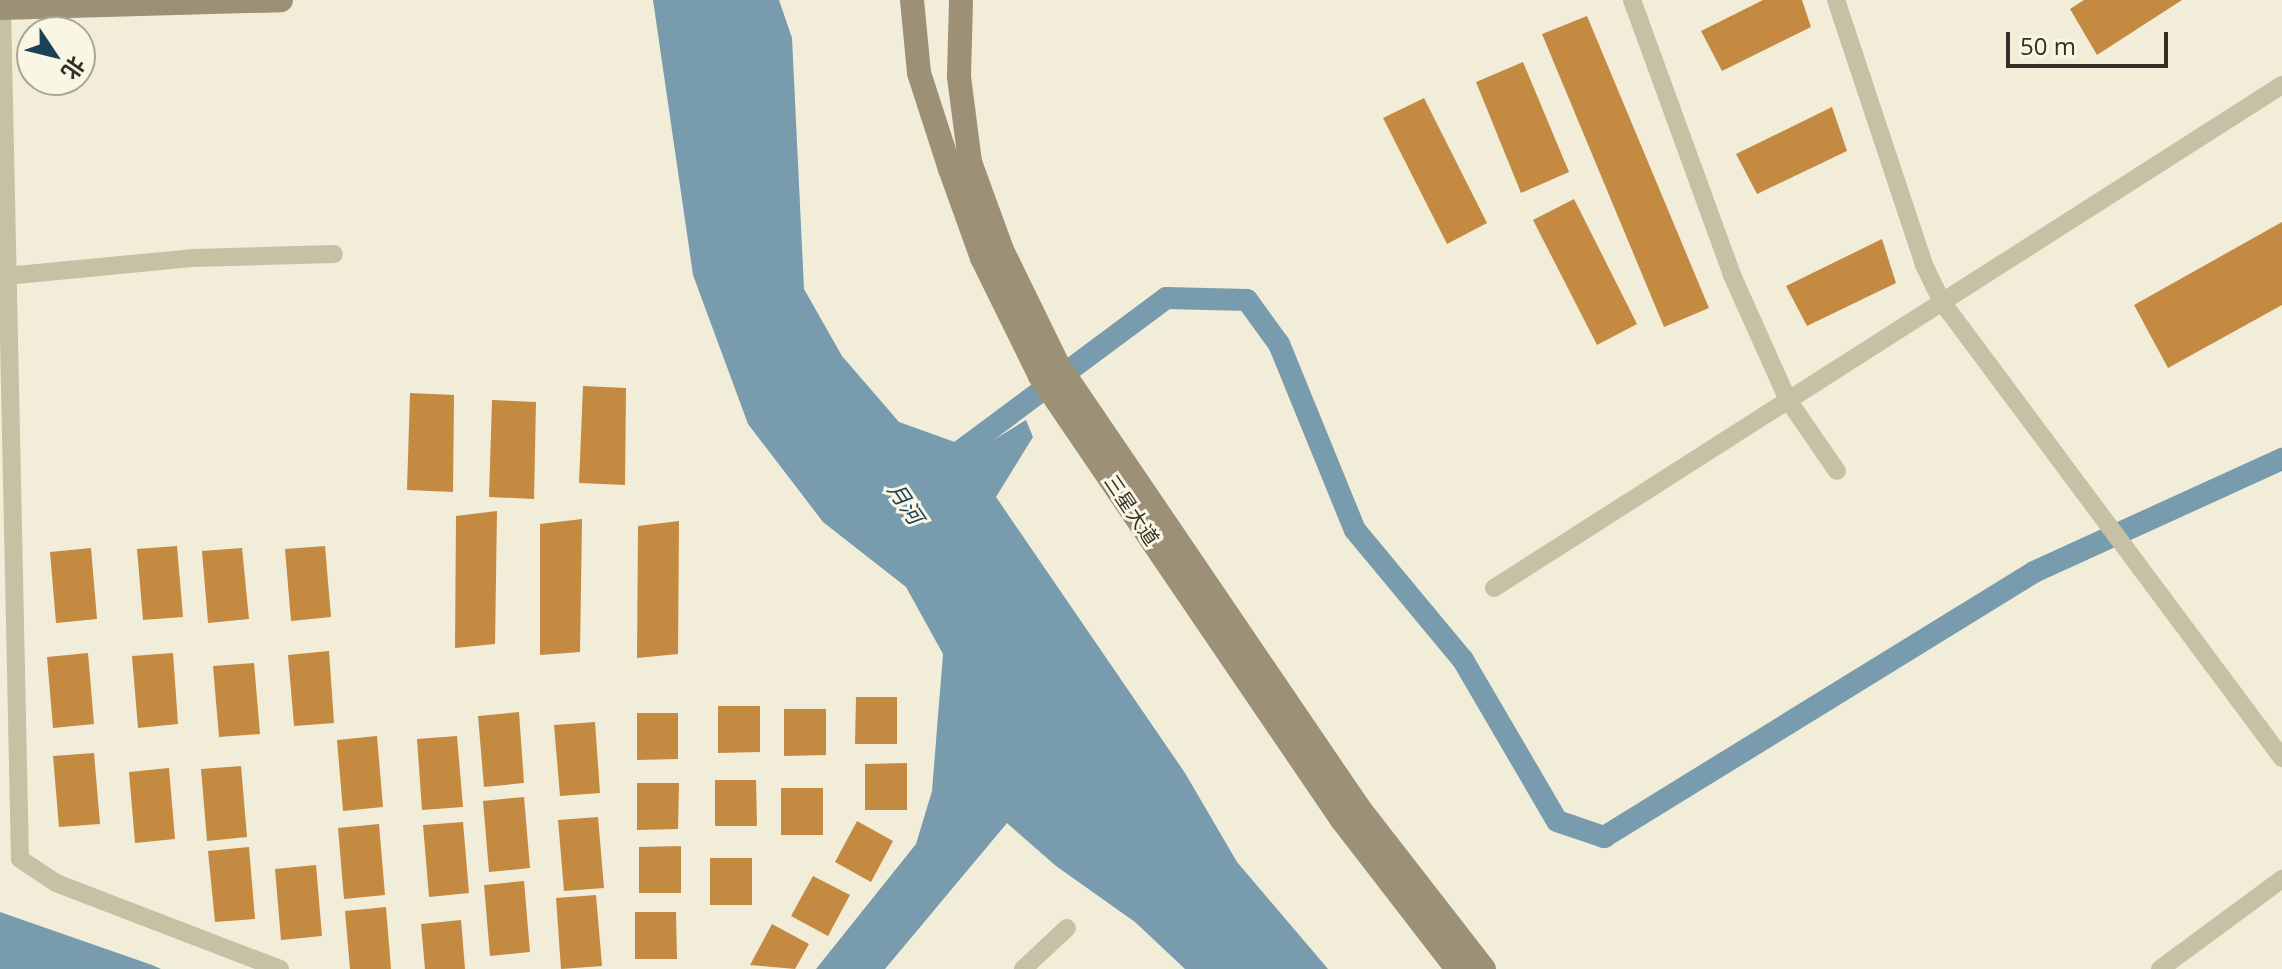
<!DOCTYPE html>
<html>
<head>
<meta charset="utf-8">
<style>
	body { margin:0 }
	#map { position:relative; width:2282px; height:969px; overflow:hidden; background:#f1edd8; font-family:"Open Sans","Noto Sans SC",sans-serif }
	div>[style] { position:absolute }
	.water>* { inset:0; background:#789bad }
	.canal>* { height:22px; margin:-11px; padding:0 11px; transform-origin:11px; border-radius:11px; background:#789bad }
	.building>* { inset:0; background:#c58a42 }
	.street>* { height:18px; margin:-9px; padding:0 9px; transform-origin:9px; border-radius:9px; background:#c8c0a5 }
	.secondary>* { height:24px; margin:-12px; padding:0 12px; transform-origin:12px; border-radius:12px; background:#9c9076 }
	span { translate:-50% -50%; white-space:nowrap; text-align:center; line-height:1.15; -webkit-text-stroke:6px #f9f6e4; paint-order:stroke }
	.street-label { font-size:20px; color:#342f26 }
	.water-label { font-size:22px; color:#1c4055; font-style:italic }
	.north { position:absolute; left:16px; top:16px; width:80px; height:80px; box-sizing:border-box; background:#f9f6e4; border:2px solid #aaa698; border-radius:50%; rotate:125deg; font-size:22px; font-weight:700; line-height:32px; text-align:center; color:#342f26 }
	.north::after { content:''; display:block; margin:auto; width:28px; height:36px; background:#1c4055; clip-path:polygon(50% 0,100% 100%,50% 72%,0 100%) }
	.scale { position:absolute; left:2006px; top:32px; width:162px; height:36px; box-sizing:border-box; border:4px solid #342f26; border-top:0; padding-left:10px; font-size:24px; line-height:28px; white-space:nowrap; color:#342f26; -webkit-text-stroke:6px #f9f6e4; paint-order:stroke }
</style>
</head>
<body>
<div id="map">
	<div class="water">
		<i style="clip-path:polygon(653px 0,779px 0,792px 38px,804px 289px,842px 356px,899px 422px,977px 450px,1026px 420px,1033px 437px,996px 497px,1185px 773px,1237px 862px,1328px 969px,1185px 969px,1135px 922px,1056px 866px,1007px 823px,885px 969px,816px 969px,916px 844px,932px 791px,943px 654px,906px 587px,823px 522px,748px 424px,693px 275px)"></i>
		<i style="clip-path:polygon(0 912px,152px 965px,161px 969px,0 969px)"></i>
	</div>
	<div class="canal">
		<i style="left:940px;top:460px;width:21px;rotate:-23deg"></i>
		<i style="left:959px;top:452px;width:258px;rotate:-36.6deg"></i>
		<i style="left:1166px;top:298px;width:81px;rotate:1.4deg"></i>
		<i style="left:1247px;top:300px;width:54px;rotate:54deg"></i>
		<i style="left:1279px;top:344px;width:201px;rotate:67.8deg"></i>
		<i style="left:1355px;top:530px;width:169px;rotate:50.3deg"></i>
		<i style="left:1463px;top:660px;width:186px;rotate:59.7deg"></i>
		<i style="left:1557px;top:821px;width:50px;rotate:18.8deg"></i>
		<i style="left:1604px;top:837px;width:505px;rotate:-31.64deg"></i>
		<i style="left:2034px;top:572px;width:273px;rotate:-24.5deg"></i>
	</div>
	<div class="building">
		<i style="clip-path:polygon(1763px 0,1802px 0,1811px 27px,1722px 71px,1701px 31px)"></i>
		<i style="clip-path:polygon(2084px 0,2182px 0,2097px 55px,2070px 9px)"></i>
		<i style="clip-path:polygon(1587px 16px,1709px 308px,1664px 327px,1542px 34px)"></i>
		<i style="clip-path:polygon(1523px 62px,1569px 172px,1521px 193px,1476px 82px)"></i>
		<i style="clip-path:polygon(1424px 98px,1487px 223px,1447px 244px,1383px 118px)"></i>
		<i style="clip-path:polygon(1832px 107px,1847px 151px,1757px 194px,1736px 154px)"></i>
		<i style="clip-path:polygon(1574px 199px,1637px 324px,1597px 345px,1533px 220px)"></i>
		<i style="clip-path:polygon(2282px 222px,2282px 305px,2168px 368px,2134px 305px)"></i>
		<i style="clip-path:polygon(1882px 239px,1896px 283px,1807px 326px,1786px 286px)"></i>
		<i style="clip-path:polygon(583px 386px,626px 388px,625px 485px,579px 483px)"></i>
		<i style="clip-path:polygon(410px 393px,454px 395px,453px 492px,407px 490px)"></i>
		<i style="clip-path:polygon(492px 400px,536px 402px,534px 499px,489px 497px)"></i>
		<i style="clip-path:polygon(497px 511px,495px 644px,455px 648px,456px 516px)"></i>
		<i style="clip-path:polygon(582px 519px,580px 652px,540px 655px,540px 524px)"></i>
		<i style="clip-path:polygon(679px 521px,678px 654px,637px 658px,638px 526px)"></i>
		<i style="clip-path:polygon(177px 546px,183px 617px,143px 620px,137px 549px)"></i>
		<i style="clip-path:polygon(325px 546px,331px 617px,291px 621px,285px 549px)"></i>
		<i style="clip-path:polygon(91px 548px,97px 619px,56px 623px,50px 552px)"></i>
		<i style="clip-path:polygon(242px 548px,249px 619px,208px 623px,202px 551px)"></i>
		<i style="clip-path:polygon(329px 651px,334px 723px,294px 726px,288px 655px)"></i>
		<i style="clip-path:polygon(88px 653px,94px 724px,53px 728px,47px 657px)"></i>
		<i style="clip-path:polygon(173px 653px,178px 724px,138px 728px,132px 656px)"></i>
		<i style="clip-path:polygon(254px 663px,260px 734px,219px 737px,213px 666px)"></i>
		<i style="clip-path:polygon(856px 697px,897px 697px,897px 744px,855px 744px)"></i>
		<i style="clip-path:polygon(718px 706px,760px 706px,760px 752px,718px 753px)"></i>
		<i style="clip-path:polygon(784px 709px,826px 709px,826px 755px,784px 756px)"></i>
		<i style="clip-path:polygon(519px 712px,524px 783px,484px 787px,478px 716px)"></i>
		<i style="clip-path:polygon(637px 713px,678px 713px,678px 759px,637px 760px)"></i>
		<i style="clip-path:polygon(595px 722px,600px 793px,560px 796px,554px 725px)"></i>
		<i style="clip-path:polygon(377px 736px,383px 807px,343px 811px,337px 740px)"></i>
		<i style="clip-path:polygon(457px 736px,463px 807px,422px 810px,417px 739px)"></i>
		<i style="clip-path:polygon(94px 753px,100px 824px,59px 827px,53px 756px)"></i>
		<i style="clip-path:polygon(907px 763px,907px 810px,865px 810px,865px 764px)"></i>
		<i style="clip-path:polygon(241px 766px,247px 837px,207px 841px,201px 769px)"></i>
		<i style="clip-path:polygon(169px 768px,175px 839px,135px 843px,129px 772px)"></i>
		<i style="clip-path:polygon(715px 780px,756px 780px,757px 826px,715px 826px)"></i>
		<i style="clip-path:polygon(637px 783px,679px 783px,678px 829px,637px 830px)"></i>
		<i style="clip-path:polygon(781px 788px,823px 788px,823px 835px,781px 835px)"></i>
		<i style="clip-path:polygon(524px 797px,530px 868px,489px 872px,483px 801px)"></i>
		<i style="clip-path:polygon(598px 817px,604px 888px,564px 891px,558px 820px)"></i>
		<i style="clip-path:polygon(857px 821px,893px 841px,871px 882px,835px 862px)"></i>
		<i style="clip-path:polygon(463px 822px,469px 893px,429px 897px,423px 825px)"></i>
		<i style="clip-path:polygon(379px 824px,385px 895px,344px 899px,338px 828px)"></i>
		<i style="clip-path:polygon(681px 846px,681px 893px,639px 893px,639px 847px)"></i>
		<i style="clip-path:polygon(249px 847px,255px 919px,215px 922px,208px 851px)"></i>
		<i style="clip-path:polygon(710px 858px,752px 858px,752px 905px,710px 905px)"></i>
		<i style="clip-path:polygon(316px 865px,322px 936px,281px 940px,275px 869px)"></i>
		<i style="clip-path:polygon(813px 876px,850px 895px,828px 936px,791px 916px)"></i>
		<i style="clip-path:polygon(524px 881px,530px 952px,490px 956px,484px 885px)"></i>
		<i style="clip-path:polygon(596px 895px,602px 966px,561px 969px,556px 898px)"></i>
		<i style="clip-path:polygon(386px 907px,391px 969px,350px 969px,345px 911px)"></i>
		<i style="clip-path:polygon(635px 912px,676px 912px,677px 959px,635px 959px)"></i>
		<i style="clip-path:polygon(461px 920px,465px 969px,425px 969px,421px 924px)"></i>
		<i style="clip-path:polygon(772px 924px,809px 944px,795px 969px,750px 965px)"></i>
	</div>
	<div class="street">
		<i style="left:1632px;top:0;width:293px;rotate:70deg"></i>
		<i style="left:1732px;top:275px;width:137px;rotate:65.9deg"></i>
		<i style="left:1788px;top:400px;width:86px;rotate:55.4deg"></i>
		<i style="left:1836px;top:0;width:279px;rotate:71.6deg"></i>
		<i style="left:1924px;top:265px;width:41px;rotate:64.1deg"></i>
		<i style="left:1942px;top:302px;width:569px;rotate:53.29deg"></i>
		<i style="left:2px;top:8px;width:851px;rotate:88.79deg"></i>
		<i style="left:20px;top:859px;width:43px;rotate:33.7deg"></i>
		<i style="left:56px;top:883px;width:240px;rotate:21deg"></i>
		<i style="left:6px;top:276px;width:189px;rotate:-5.5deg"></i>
		<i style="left:194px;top:258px;width:140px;rotate:-1.6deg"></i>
		<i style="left:1494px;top:588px;width:935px;rotate:-32.55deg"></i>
		<i style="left:1023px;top:969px;width:60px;rotate:-43deg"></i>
		<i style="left:2160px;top:969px;width:152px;rotate:-36.4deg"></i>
	</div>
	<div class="secondary">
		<i style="left:912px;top:0;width:73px;rotate:84.5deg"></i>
		<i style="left:919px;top:73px;width:101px;rotate:72.1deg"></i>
		<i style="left:950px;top:169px;width:95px;rotate:70.2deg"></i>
		<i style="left:982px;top:258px;width:131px;rotate:63.8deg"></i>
		<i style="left:1040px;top:376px;width:537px;rotate:55.78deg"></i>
		<i style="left:1342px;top:820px;width:188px;rotate:52.3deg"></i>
		<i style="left:961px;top:0;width:77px;rotate:91.5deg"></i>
		<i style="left:959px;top:77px;width:86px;rotate:82.6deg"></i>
		<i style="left:970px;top:162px;width:94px;rotate:70deg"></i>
		<i style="left:1002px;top:250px;width:128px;rotate:64deg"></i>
		<i style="left:1058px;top:365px;width:536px;rotate:55.81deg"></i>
		<i style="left:1359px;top:808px;width:204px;rotate:52.2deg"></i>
		<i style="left:0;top:8px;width:281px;rotate:-1.6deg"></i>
	</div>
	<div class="street-label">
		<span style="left:1132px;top:510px;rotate:56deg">三星大道</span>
	</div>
	<div class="water-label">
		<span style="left:906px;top:503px;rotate:56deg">月河</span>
	</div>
	<div class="north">北</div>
	<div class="scale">50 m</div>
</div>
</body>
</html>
